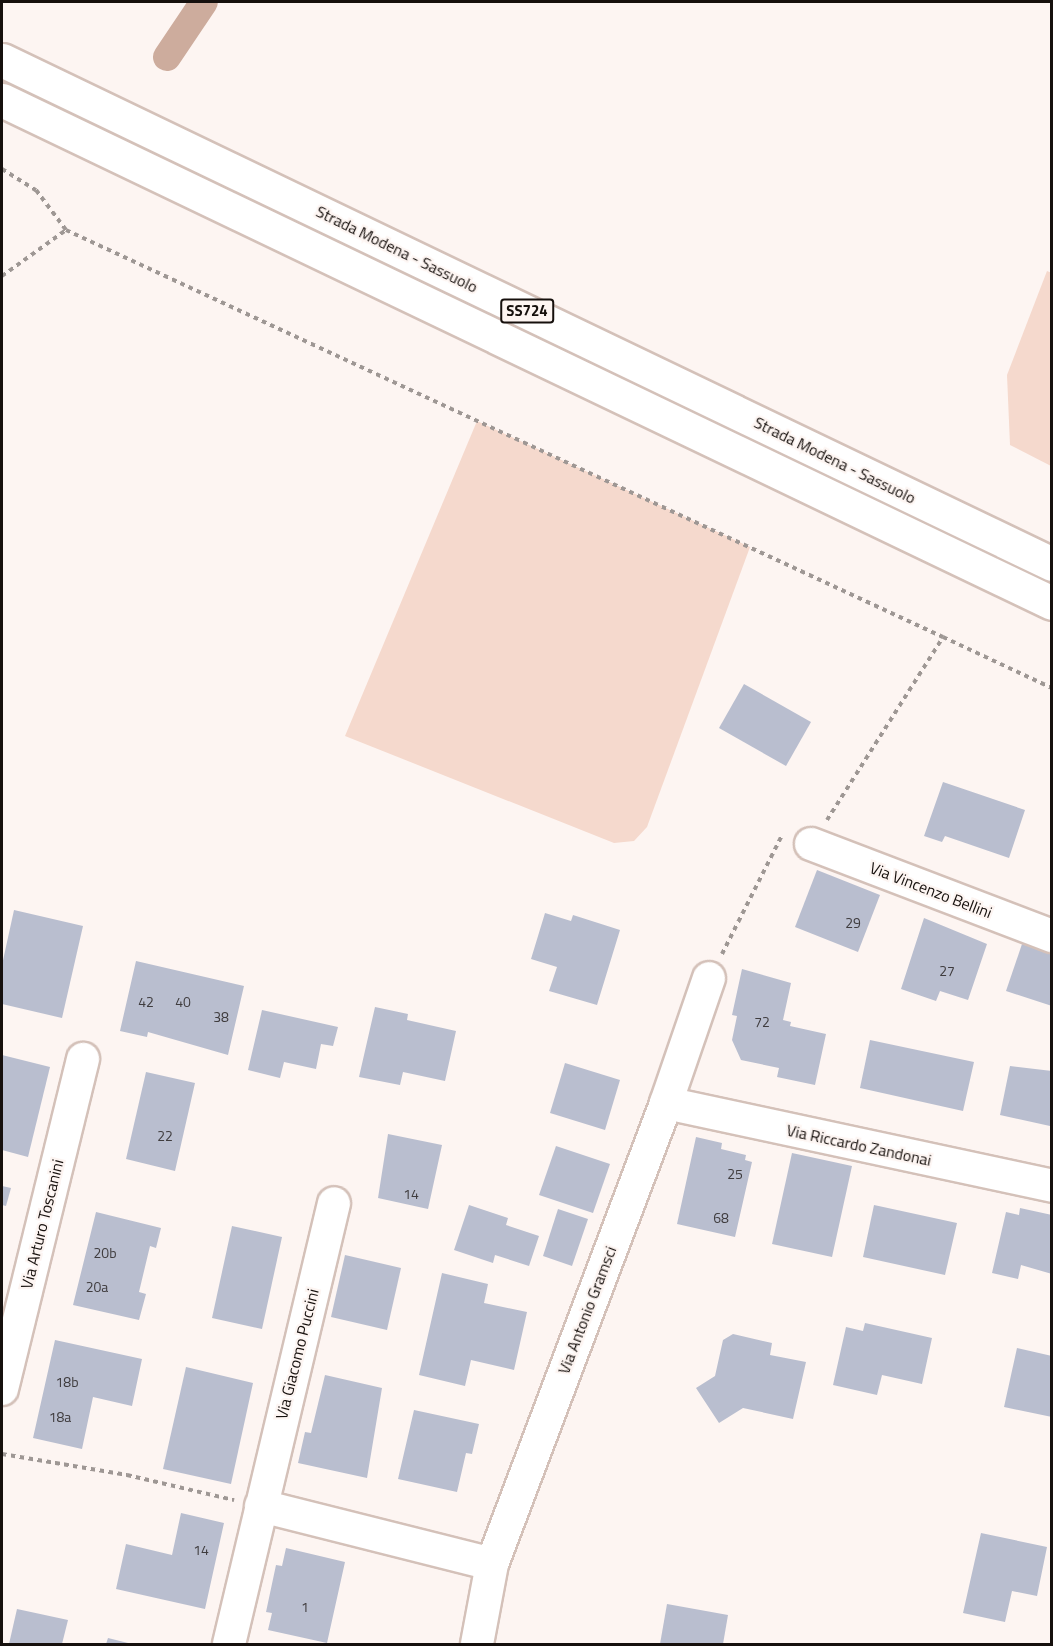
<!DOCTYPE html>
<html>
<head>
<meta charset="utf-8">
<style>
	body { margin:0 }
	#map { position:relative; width:1053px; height:1646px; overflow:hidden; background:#fdf5f2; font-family:"Titillium Web",sans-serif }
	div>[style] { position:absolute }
	.green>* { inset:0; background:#f5d9cd }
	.canal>* { height:28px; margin:-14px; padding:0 14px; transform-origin:14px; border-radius:14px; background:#cdac9d }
	.building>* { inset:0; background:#b9becf }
	.path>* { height:4px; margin-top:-2px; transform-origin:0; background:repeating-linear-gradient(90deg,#9e9794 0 4.5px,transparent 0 9px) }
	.roads { filter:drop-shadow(2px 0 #d4c1b9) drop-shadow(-2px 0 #d4c1b9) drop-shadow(0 2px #d4c1b9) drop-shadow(0 -2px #d4c1b9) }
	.street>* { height:32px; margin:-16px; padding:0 16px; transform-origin:16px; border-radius:16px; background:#fff }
	.highway>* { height:33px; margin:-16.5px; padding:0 16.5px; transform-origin:16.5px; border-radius:16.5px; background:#fff }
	span { translate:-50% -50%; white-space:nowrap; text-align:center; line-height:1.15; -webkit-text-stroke:4.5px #fdf5f2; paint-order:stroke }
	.number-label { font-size:14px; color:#3f3c3e }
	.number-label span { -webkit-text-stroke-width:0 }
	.shield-label span { padding:2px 4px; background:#fdf5f2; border:2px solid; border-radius:4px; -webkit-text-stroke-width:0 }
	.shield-label { font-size:15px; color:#16100d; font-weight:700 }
	.street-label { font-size:16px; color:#16100d }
	.frame { position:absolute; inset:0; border:3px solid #16100d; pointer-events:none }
</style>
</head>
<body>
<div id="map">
	<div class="green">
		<i style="clip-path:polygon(1047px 271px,1052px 273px,1051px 466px,1010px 445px,1007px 375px)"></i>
		<i style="clip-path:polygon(477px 421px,750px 547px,647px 827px,634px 841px,614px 843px,345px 736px)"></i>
	</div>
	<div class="canal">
		<i style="left:167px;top:57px;width:66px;rotate:-56.1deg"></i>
	</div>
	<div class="building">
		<i style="clip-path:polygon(744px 684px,811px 722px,786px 766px,719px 728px)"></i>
		<i style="clip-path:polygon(943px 782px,1025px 810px,1009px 858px,945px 836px,942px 842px,924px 836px)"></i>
		<i style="clip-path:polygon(817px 870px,880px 895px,858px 952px,795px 927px)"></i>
		<i style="clip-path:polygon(14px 910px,83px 926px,62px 1018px,2px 1004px,2px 965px)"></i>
		<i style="clip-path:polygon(545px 913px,571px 921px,573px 915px,620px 930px,597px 1005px,549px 991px,557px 967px,531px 959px)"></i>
		<i style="clip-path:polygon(924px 918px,987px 944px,968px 1000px,940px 991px,936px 1001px,901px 989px)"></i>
		<i style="clip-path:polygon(1022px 944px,1052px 954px,1052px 1006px,1006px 991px)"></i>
		<i style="clip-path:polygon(136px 961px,244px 986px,228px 1055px,148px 1032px,147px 1037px,120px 1031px)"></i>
		<i style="clip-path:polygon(742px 969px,791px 983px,783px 1020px,791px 1022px,790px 1026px,826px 1034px,815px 1085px,777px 1077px,779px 1068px,741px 1060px,732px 1040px,737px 1016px,732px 1015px)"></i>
		<i style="clip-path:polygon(375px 1007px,408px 1014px,407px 1020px,456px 1031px,445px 1081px,403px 1072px,400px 1085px,359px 1077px)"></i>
		<i style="clip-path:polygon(262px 1010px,338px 1027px,333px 1046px,321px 1044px,316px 1069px,284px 1062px,280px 1078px,248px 1070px)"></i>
		<i style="clip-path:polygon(870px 1040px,974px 1062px,963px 1111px,860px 1088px)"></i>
		<i style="clip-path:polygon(2px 1055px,50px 1067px,28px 1157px,2px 1150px)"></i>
		<i style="clip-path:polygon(565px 1063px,620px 1080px,605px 1130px,550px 1113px)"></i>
		<i style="clip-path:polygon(1010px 1066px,1052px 1071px,1050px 1126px,1000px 1115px)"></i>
		<i style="clip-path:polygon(146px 1072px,195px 1083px,175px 1171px,126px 1159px)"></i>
		<i style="clip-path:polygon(388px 1134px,442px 1145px,428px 1209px,378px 1198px)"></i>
		<i style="clip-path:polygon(696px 1137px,722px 1143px,721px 1149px,746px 1155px,745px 1160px,752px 1162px,735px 1237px,677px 1224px)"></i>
		<i style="clip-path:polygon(556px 1146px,610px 1164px,593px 1213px,539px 1195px)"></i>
		<i style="clip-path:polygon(792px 1153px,852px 1166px,832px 1257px,772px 1244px)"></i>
		<i style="clip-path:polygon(2px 1186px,11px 1188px,6px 1206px,2px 1205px)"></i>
		<i style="clip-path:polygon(469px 1205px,508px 1218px,506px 1225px,539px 1236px,529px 1266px,495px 1255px,493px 1263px,454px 1250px)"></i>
		<i style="clip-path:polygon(874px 1205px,957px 1223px,945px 1275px,863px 1257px)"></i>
		<i style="clip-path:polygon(1020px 1208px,1052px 1215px,1052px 1274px,1021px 1265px,1018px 1279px,992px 1273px,1006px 1212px,1019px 1215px)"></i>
		<i style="clip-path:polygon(558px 1209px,588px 1219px,572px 1266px,543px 1256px)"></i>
		<i style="clip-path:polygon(96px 1212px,161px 1228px,156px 1248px,150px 1246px,139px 1292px,146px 1294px,139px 1320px,73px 1305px)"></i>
		<i style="clip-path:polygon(232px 1226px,282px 1237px,262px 1329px,212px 1318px)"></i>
		<i style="clip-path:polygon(345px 1255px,401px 1268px,387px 1330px,331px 1317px)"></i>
		<i style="clip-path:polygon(442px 1273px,488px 1284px,484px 1303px,527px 1312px,514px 1370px,471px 1360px,465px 1386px,419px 1375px)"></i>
		<i style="clip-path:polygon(865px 1323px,932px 1338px,922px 1384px,882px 1375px,877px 1395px,833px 1385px,846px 1327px,863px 1331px)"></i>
		<i style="clip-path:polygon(733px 1334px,772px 1343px,770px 1355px,806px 1362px,793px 1419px,743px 1408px,719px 1423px,696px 1388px,715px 1376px,723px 1340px)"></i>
		<i style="clip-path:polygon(55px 1340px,142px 1359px,132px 1406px,93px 1397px,82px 1449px,33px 1438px)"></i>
		<i style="clip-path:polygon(1017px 1348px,1052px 1356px,1052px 1417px,1004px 1407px)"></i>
		<i style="clip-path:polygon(186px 1367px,253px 1383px,231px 1484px,163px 1469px)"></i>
		<i style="clip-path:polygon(325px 1375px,382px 1388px,367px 1478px,298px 1463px,305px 1432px,311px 1433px)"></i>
		<i style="clip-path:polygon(414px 1410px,479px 1424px,472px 1454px,466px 1453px,457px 1492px,398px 1479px)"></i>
		<i style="clip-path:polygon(181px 1513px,224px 1523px,205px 1609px,116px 1589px,126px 1544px,172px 1555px)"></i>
		<i style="clip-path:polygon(981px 1533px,1047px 1547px,1037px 1596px,1012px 1591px,1005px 1622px,963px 1613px)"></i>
		<i style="clip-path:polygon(286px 1548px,345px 1562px,327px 1643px,268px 1630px,272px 1613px,266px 1612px,276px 1565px,282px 1566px)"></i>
		<i style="clip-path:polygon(667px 1604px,728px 1615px,723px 1644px,660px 1644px)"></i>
		<i style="clip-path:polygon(17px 1609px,68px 1620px,62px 1644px,9px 1644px)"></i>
		<i style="clip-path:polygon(108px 1638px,132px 1644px,106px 1644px)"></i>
	</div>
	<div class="path">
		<i style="left:2px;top:169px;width:40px;rotate:32deg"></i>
		<i style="left:36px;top:190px;width:50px;rotate:53.1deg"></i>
		<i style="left:2px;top:276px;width:79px;rotate:-35.7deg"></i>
		<i style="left:66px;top:230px;width:967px;rotate:24.9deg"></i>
		<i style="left:827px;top:820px;width:217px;rotate:-57.6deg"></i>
		<i style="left:943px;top:637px;width:120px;rotate:25.1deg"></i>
		<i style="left:722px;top:954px;width:131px;rotate:-63.2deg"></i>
		<i style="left:2px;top:1454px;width:127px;rotate:9.5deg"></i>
		<i style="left:127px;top:1475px;width:110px;rotate:13.2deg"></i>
	</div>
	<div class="roads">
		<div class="street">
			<i style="left:811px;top:844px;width:258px;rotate:20.9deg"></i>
			<i style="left:666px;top:1103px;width:395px;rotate:12.1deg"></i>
			<i style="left:2px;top:1389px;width:340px;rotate:-76.2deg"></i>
			<i style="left:261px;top:1506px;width:238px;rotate:14.1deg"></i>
			<i style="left:229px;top:1644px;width:453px;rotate:-76.6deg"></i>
			<i style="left:477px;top:1644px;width:81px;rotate:-79.4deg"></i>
			<i style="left:492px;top:1564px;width:493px;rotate:-69.3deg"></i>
			<i style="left:666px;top:1103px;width:132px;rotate:-71deg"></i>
		</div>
		<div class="highway">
			<i style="left:2px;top:60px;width:1165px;rotate:25.64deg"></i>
			<i style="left:2px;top:100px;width:1164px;rotate:25.6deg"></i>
		</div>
	</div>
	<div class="number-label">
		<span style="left:853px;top:923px">29</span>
		<span style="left:947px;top:971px">27</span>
		<span style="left:146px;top:1002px">42</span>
		<span style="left:183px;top:1002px">40</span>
		<span style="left:221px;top:1017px">38</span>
		<span style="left:762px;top:1022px">72</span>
		<span style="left:165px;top:1136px">22</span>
		<span style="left:735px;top:1174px">25</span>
		<span style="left:411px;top:1194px">14</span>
		<span style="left:721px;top:1218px">68</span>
		<span style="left:105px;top:1253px">20b</span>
		<span style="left:97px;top:1287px">20a</span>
		<span style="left:67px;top:1382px">18b</span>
		<span style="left:60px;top:1417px">18a</span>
		<span style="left:201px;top:1550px">14</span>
		<span style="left:305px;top:1607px">1</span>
	</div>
	<div class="shield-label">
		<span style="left:527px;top:311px">SS724</span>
	</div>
	<div class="street-label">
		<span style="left:397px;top:249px;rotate:26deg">Strada Modena - Sassuolo</span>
		<span style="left:835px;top:460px;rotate:26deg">Strada Modena - Sassuolo</span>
		<span style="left:931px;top:890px;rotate:21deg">Via Vincenzo Bellini</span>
		<span style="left:859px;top:1145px;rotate:12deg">Via Riccardo Zandonai</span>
		<span style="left:42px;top:1224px;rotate:-76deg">Via Arturo Toscanini</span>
		<span style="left:587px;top:1310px;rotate:-69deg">Via Antonio Gramsci</span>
		<span style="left:297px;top:1354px;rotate:-76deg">Via Giacomo Puccini</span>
	</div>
	<div class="frame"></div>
</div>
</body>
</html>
